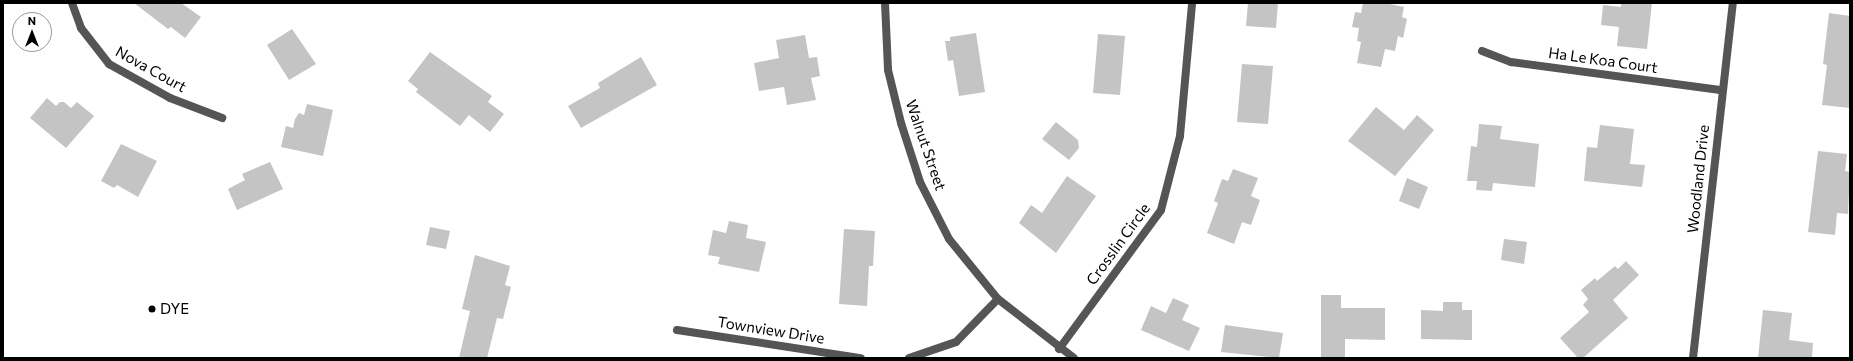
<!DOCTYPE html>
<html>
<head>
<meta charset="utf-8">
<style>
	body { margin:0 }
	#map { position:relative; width:1853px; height:361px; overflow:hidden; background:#fff; font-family:Commissioner,sans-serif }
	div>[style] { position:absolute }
	.building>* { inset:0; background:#c4c4c4 }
	.street>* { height:8px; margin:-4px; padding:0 4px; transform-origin:4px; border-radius:4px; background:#555 }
	.dots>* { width:11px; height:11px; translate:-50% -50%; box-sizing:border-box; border:2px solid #fff; border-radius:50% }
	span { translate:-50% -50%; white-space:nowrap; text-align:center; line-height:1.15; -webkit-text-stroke:3px #fff; paint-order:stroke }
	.street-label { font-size:15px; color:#000 }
	.poi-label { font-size:15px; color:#000 }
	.left { translate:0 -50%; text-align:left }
	.frame { position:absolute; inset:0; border:4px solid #000; pointer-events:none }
	.north { position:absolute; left:12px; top:12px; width:40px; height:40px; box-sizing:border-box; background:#fff; border:1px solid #999; border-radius:50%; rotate:0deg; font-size:11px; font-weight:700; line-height:16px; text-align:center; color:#000 }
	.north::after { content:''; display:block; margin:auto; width:14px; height:18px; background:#000; clip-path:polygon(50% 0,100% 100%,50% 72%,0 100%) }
</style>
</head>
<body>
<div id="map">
	<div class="building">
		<i style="clip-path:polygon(134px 3px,181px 3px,201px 17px,185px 38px,171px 27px,168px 29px)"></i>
		<i style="clip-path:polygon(1248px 3px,1278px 3px,1276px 28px,1246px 26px)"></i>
		<i style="clip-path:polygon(1363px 3px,1385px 3px,1404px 7px,1402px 17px,1407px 19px,1403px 38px,1398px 36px,1395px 51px,1385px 49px,1381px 67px,1357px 63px,1361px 42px,1357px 41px,1359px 28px,1352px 27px,1355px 12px,1361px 13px)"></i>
		<i style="clip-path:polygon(1621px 3px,1652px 3px,1647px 49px,1617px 46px,1619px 27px,1601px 25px,1603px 5px,1621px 7px)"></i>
		<i style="clip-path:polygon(1829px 13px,1850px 16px,1850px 108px,1822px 105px,1827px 65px,1823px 64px)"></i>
		<i style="clip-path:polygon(292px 29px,316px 64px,289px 80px,267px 45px)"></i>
		<i style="clip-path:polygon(976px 33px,985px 92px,959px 96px,953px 60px,948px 61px,945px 41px,950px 41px,950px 37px)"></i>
		<i style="clip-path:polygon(1098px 34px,1125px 36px,1120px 95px,1093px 93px)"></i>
		<i style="clip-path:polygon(805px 35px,809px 58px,817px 57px,820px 76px,811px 78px,816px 100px,787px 105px,784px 87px,759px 91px,754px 63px,779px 58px,776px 40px)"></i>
		<i style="clip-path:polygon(430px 52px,492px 96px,488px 102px,504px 114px,490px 132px,469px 115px,460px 126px,416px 92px,418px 89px,408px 81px)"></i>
		<i style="clip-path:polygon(641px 57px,657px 85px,581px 128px,568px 106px,600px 88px,598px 83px)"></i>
		<i style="clip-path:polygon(1242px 64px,1273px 66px,1268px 124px,1237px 122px)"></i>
		<i style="clip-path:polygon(47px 98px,56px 106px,60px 102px,64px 102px,71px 108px,77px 102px,94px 116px,66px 148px,30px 118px)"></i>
		<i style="clip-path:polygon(307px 104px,333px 110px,323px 156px,281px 147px,286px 126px,293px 128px,295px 119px,299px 113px,304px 115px)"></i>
		<i style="clip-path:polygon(1376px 107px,1404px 130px,1417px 115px,1434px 130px,1395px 176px,1348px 141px)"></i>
		<i style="clip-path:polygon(1056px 122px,1078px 140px,1079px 148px,1069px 160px,1042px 139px)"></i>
		<i style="clip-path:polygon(1479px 124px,1502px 126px,1500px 139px,1539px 144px,1535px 187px,1493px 183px,1492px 191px,1476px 190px,1477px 181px,1467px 181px,1471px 146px,1477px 147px)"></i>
		<i style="clip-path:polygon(1600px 125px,1634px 129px,1630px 164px,1645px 165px,1642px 187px,1584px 181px,1587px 147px,1597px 148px)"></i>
		<i style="clip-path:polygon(121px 144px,157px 161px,138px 197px,117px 185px,114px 188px,101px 181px)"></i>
		<i style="clip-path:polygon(1818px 151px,1847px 154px,1845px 171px,1850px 172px,1848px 214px,1837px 213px,1835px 235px,1808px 232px)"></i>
		<i style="clip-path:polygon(270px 162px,283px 189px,237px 210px,228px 189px,245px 180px,242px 174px)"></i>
		<i style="clip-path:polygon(1233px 169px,1258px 178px,1251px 196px,1260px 200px,1251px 225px,1242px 222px,1234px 244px,1207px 233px,1218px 203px,1214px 201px,1222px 179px,1228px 181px)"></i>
		<i style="clip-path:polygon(1067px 176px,1096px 196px,1056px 253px,1019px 223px,1031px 205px,1042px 213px)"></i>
		<i style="clip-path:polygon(1407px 178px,1428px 187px,1419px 209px,1399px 201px)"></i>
		<i style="clip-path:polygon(729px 221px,748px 225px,746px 238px,766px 242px,759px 272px,718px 264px,720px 257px,708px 255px,713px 230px,726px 233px)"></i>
		<i style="clip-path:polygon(430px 227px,450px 231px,446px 249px,426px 245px)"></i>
		<i style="clip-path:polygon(844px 229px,875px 231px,873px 266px,869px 266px,867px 306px,839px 304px)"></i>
		<i style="clip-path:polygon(1504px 239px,1527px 242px,1524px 264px,1501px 260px)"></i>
		<i style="clip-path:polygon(475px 255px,510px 266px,505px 285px,511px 287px,503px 319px,497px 318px,487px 358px,459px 358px,470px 311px,462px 309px)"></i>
		<i style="clip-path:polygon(1626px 261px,1639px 275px,1613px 300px,1628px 318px,1583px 358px,1578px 358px,1560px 338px,1589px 312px,1583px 305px,1588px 299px,1581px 290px,1595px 278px,1597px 281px,1615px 266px,1618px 269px)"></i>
		<i style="clip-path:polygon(1321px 295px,1341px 295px,1341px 308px,1385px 308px,1385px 340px,1345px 339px,1345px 358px,1321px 358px)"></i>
		<i style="clip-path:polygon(1173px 298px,1189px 305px,1182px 320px,1200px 328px,1189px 351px,1141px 330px,1151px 306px,1166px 313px)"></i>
		<i style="clip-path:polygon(1443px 302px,1462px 302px,1462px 310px,1472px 310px,1472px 340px,1421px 339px,1421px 310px,1443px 311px)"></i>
		<i style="clip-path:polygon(1763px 310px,1792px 313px,1789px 340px,1813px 343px,1812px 358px,1758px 358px)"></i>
		<i style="clip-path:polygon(1225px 325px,1283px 333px,1279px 358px,1221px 352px)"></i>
	</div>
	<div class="street">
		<i style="left:72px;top:3px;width:27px;rotate:70deg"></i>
		<i style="left:81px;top:28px;width:46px;rotate:52.1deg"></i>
		<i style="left:109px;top:64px;width:70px;rotate:29.1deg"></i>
		<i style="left:170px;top:98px;width:56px;rotate:21deg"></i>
		<i style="left:885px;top:3px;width:67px;rotate:87.4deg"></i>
		<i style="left:888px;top:70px;width:55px;rotate:76.2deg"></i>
		<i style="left:901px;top:123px;width:62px;rotate:72.1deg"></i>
		<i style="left:920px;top:182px;width:64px;rotate:63deg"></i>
		<i style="left:949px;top:239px;width:77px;rotate:50.8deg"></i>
		<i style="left:998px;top:299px;width:96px;rotate:37.8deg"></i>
		<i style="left:1482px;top:51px;width:31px;rotate:21deg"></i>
		<i style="left:1511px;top:62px;width:213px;rotate:7.6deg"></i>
		<i style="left:677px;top:330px;width:186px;rotate:8.7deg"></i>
		<i style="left:1059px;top:349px;width:172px;rotate:-53.7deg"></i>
		<i style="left:1161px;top:210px;width:76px;rotate:-75.6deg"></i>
		<i style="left:1180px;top:136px;width:134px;rotate:-84.8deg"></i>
		<i style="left:909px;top:358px;width:50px;rotate:-18.8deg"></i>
		<i style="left:956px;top:342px;width:60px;rotate:-45.7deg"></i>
		<i style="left:1693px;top:358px;width:357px;rotate:-83.6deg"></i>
	</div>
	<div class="dots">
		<i style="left:152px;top:309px;background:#000"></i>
	</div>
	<div class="street-label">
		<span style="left:1603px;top:60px;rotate:8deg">Ha Le Koa Court</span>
		<span style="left:151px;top:69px;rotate:29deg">Nova Court</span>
		<span style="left:926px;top:145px;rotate:71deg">Walnut Street</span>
		<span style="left:1698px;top:179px;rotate:-84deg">Woodland Drive</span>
		<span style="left:1118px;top:244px;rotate:-54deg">Crosslin Circle</span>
		<span style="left:771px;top:330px;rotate:9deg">Townview Drive</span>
	</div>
	<div class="poi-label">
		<span class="left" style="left:160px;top:309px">DYE</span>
	</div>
	<div class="frame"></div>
	<div class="north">N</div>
</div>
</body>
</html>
